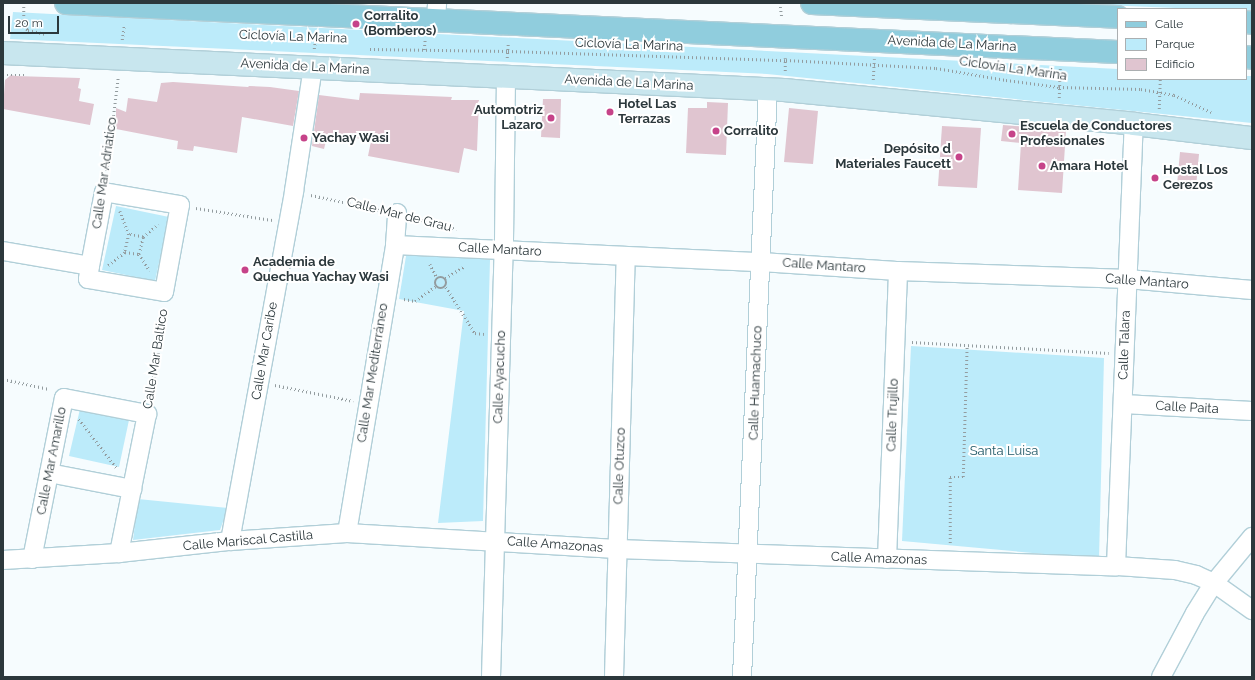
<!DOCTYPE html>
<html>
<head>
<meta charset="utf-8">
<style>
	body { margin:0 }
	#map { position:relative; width:1255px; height:680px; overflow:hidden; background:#f6fcfe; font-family:Raleway,sans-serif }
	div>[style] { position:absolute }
	.green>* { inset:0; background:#bcebfa }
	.building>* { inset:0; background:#e0c5d0 }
	.path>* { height:2.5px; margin-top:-1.25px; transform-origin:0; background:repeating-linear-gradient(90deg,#939c9f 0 1px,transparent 0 4px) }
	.path>.ring { margin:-1.25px; padding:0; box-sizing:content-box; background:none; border:2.5px solid #939c9f; border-radius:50% }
	.roads { filter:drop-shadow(1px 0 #b1cfd8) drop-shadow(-1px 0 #b1cfd8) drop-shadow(0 1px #b1cfd8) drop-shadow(0 -1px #b1cfd8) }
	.street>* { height:18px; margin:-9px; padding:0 9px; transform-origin:9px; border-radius:9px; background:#fff }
	.secondary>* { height:22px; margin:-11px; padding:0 11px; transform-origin:11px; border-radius:11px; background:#c8e6ee }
	.primary>* { height:22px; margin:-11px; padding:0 11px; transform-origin:11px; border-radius:11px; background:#90cddd }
	.dots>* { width:11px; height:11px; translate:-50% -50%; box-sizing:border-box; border:2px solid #fff; border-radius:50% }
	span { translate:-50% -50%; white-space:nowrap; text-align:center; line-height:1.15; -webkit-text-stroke:4px #fff; paint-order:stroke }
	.poi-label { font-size:13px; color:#2c383c; font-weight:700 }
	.left { translate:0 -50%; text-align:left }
	.right { translate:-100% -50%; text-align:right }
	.street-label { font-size:13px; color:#2c383c }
	.park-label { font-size:13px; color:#215968 }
	.frame { position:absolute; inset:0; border:4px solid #2c383c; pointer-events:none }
	.legend { position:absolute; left:1117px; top:8px; width:130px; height:72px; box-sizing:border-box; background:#fff; border:1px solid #abafb1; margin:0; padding:5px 7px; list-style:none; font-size:12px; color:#2c383c }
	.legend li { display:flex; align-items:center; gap:8px; height:20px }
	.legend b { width:20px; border:1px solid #abafb1 }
	.scale { position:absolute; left:8px; top:16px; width:51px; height:18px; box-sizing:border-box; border:2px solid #2c383c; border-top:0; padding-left:5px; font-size:12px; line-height:14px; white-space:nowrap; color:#2c383c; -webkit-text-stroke:3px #fff; paint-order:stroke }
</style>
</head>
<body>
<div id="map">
	<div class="green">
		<i style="clip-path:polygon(1054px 3px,1252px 3px,1252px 11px,1246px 11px,1246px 9px,1200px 9px)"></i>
		<i style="clip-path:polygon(13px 12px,1118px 69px,1118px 79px,1246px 79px,1246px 76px,1252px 76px,1252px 123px,767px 74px,10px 39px)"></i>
		<i style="clip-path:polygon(116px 206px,169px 217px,155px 281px,102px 270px)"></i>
		<i style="clip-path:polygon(407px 250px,490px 260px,483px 521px,438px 523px,464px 311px,399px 299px)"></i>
		<i style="clip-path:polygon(911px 346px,1104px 358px,1099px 559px,902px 541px)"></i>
		<i style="clip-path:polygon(80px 409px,129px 420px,119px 467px,69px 456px)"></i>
		<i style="clip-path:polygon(138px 499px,228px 508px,220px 530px,133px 540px)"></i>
	</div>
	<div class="building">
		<i style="clip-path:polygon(11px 75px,15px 76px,80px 78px,78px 88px,81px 89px,79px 101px,94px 104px,90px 125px,3px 109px,5px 80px)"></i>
		<i style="clip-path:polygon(173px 82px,248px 87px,249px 86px,270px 87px,299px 91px,293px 126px,242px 117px,237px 153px,194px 146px,193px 151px,177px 149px,178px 141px,116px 129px,116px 108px,126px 112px,128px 98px,157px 102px,161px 83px)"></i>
		<i style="clip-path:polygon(360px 93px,452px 97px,451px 100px,479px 100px,477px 151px,464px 148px,459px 173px,368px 156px,371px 141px,356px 138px,328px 133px,324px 149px,312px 146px,319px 95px,359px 100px)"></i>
		<i style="clip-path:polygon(543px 99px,561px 99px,560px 138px,541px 137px)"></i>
		<i style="clip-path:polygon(707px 102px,728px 103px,726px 155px,686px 153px,688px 108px,707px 108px)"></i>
		<i style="clip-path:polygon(789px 108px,818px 111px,813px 164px,784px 162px)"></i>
		<i style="clip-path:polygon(1003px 125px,1066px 130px,1062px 193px,1018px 190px,1021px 143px,1001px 141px)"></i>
		<i style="clip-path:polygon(942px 126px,981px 128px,977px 188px,938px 186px)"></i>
		<i style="clip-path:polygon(1180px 152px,1199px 154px,1196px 187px,1177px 185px)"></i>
	</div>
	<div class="path">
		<i style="left:24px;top:3px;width:23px;rotate:90deg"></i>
		<i style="left:24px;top:26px;width:6px;rotate:45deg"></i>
		<i style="left:28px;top:30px;width:18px;rotate:13deg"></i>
		<i style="left:780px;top:3px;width:14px;rotate:82deg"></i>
		<i style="left:122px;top:40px;width:15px;rotate:-82deg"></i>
		<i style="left:314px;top:49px;width:15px;rotate:-82deg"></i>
		<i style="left:370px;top:49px;width:138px;rotate:0.8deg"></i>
		<i style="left:508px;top:51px;width:278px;rotate:1.9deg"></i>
		<i style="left:786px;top:60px;width:150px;rotate:3.1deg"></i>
		<i style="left:936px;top:68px;width:71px;rotate:9.7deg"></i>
		<i style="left:1006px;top:80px;width:53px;rotate:7.5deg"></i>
		<i style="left:1059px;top:87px;width:82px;rotate:1.4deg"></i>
		<i style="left:1141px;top:89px;width:34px;rotate:10deg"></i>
		<i style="left:1174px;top:95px;width:41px;rotate:24.7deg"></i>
		<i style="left:424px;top:50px;width:11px;rotate:-85deg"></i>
		<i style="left:507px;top:58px;width:16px;rotate:-86deg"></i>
		<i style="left:785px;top:71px;width:13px;rotate:-90deg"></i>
		<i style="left:3px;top:75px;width:21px"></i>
		<i style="left:873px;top:80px;width:21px;rotate:-87deg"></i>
		<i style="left:1059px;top:98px;width:31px;rotate:-88deg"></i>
		<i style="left:1159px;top:109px;width:30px;rotate:-88deg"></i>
		<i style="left:106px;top:175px;width:99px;rotate:-83deg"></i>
		<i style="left:311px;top:195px;width:71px;rotate:12.3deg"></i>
		<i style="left:196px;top:208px;width:77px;rotate:9deg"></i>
		<i style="left:120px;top:211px;width:25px;rotate:69deg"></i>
		<i style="left:129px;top:234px;width:18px;rotate:103deg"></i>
		<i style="left:125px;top:252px;width:14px;rotate:8deg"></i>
		<i style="left:139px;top:254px;width:17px;rotate:-77deg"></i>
		<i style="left:143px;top:237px;width:14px;rotate:-168deg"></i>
		<i style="left:414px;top:218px;width:44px;rotate:14.3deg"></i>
		<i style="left:143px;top:237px;width:20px;rotate:-41deg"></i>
		<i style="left:139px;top:254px;width:20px;rotate:57deg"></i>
		<i style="left:430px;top:264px;width:16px;rotate:63deg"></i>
		<i style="left:108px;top:265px;width:21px;rotate:-37deg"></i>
		<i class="ring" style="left:435px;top:277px;width:9.5px;height:9.5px"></i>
		<i style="left:445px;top:278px;width:23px;rotate:-31deg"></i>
		<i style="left:446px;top:287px;width:54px;rotate:57.8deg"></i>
		<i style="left:475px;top:333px;width:9px;rotate:6deg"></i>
		<i style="left:404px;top:299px;width:11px;rotate:10deg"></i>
		<i style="left:415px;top:301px;width:26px;rotate:-36deg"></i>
		<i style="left:912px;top:342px;width:197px;rotate:3.2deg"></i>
		<i style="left:3px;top:379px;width:47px;rotate:12.3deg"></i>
		<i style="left:275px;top:385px;width:80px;rotate:11.6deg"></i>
		<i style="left:150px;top:397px;width:90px;rotate:-79.8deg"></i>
		<i style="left:79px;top:419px;width:61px;rotate:52.4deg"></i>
		<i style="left:950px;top:543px;width:66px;rotate:-90deg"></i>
		<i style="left:950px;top:477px;width:13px"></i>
		<i style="left:963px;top:477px;width:132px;rotate:-88.3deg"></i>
	</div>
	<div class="roads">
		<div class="street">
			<i style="left:436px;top:19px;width:16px;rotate:-86deg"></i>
			<i style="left:395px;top:245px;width:366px;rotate:2.7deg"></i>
			<i style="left:761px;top:262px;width:137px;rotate:3.8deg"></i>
			<i style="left:898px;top:271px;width:230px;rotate:2deg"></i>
			<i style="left:1128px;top:279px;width:124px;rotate:5.1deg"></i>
			<i style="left:3px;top:251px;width:88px;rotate:9.8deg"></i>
			<i style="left:90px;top:266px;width:13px;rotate:99deg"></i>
			<i style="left:88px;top:279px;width:77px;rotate:9.7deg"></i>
			<i style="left:164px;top:292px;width:88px;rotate:-79.6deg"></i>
			<i style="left:180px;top:205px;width:77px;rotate:-170.3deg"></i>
			<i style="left:104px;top:192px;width:75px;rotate:100.7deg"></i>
			<i style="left:1123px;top:404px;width:129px;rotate:3.1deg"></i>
			<i style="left:49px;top:473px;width:85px;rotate:10.9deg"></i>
			<i style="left:347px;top:533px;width:292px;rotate:-80.5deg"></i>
			<i style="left:395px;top:245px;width:32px;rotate:-86deg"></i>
			<i style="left:230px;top:541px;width:356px;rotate:-79.6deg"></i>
			<i style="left:294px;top:191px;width:125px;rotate:-81.3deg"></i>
			<i style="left:32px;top:559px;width:164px;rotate:-78.8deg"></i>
			<i style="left:64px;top:398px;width:85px;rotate:10.9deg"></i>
			<i style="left:147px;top:414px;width:142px;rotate:101.4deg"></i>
			<i style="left:887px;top:559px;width:288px;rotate:-87.8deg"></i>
			<i style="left:3px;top:560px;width:116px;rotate:-3.5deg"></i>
			<i style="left:119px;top:553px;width:112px;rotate:-6.2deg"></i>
			<i style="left:230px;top:541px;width:117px;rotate:-3.9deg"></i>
			<i style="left:347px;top:533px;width:270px;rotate:3.4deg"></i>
			<i style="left:617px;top:549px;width:499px;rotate:2deg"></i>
			<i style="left:1116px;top:566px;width:59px;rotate:3.9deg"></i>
			<i style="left:1175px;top:570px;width:22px;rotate:13deg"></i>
			<i style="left:1196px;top:575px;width:20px;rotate:24deg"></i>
			<i style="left:1214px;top:583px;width:47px;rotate:35.4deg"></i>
			<i style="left:1116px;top:566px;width:442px;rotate:-87.7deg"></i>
			<i style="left:491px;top:677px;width:436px;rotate:-88.3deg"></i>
			<i style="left:504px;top:241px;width:164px;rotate:-89.3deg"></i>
			<i style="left:614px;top:677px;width:421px;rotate:-88.4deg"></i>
			<i style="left:742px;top:677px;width:589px;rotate:-87.47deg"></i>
			<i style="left:1161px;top:677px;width:72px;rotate:-62deg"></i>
			<i style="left:1195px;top:613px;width:36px;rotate:-58deg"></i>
			<i style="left:1214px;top:583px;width:60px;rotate:-50.4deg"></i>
		</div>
		<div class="secondary">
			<i style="left:3px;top:53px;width:782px;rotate:2.71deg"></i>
			<i style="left:784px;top:90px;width:352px;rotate:5.5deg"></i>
			<i style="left:1134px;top:124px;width:119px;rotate:6.8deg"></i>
		</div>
		<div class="primary">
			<i style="left:66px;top:3px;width:1053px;rotate:2.67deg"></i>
			<i style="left:812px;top:3px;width:306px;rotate:2.6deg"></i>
			<i style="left:1246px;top:22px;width:6px;rotate:9deg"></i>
			<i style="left:1246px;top:57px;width:6px;rotate:9deg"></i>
		</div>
	</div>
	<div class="dots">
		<i style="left:356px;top:24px;background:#c64389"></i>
		<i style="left:610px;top:112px;background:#c64389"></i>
		<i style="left:551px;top:118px;background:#c64389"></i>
		<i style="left:716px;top:131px;background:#c64389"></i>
		<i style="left:1012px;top:134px;background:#c64389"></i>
		<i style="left:304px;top:138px;background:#c64389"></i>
		<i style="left:959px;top:157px;background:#c64389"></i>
		<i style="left:1042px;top:166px;background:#c64389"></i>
		<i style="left:1155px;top:178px;background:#c64389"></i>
		<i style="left:245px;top:270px;background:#c64389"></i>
	</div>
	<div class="poi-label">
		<span class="left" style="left:364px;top:24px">Corralito<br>(Bomberos)</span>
		<span class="left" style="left:618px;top:112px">Hotel Las<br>Terrazas</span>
		<span class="right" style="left:543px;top:118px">Automotriz<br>Lazaro</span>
		<span class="left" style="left:1020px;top:134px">Escuela de Conductores<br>Profesionales</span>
		<span class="left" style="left:724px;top:131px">Corralito</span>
		<span class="left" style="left:312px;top:138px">Yachay Wasi</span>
		<span class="right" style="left:951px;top:157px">Depósito d<br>Materiales Faucett</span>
		<span class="left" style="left:1050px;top:166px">Amara Hotel</span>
		<span class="left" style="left:1163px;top:178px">Hostal Los<br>Cerezos</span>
		<span class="left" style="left:253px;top:270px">Academia de<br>Quechua Yachay Wasi</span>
	</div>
	<div class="street-label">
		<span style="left:293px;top:37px;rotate:2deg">Ciclovía La Marina</span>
		<span style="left:952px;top:44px;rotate:3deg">Avenida de La Marina</span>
		<span style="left:629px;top:45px;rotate:2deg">Ciclovía La Marina</span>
		<span style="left:305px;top:67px;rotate:3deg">Avenida de La Marina</span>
		<span style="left:1013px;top:69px;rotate:8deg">Ciclovía La Marina</span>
		<span style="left:629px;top:83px;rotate:3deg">Avenida de La Marina</span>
		<span style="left:105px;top:173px;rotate:-82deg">Calle Mar Adriatico</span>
		<span style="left:399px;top:215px;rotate:14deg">Calle Mar de Grau</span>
		<span style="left:500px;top:250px;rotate:3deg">Calle Mantaro</span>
		<span style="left:824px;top:266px;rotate:4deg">Calle Mantaro</span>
		<span style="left:1147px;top:282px;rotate:4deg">Calle Mantaro</span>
		<span style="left:1125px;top:345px;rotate:-88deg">Calle Talara</span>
		<span style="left:265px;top:351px;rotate:-80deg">Calle Mar Caribe</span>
		<span style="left:156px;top:359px;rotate:-81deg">Calle Mar Baltico</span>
		<span style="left:373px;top:373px;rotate:-81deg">Calle Mar Mediterráneo</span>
		<span style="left:500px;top:377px;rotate:-88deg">Calle Ayacucho</span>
		<span style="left:756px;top:383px;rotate:-88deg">Calle Huamachuco</span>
		<span style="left:1187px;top:408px;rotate:3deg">Calle Paita</span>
		<span style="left:893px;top:415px;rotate:-88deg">Calle Trujillo</span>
		<span style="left:52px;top:461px;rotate:-79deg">Calle Mar Amarillo</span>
		<span style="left:620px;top:466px;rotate:-88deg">Calle Otuzco</span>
		<span style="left:248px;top:541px;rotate:-5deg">Calle Mariscal Castilla</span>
		<span style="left:555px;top:545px;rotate:4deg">Calle Amazonas</span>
		<span style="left:879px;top:559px;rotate:2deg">Calle Amazonas</span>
	</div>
	<div class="park-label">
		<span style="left:1004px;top:451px">Santa Luisa</span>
	</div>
	<div class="frame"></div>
	<ul class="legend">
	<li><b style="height:5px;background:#90cddd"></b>Calle</li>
	<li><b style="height:11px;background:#bcebfa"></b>Parque</li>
	<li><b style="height:11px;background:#e0c5d0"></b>Edificio</li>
	</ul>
	<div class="scale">20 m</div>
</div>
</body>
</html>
